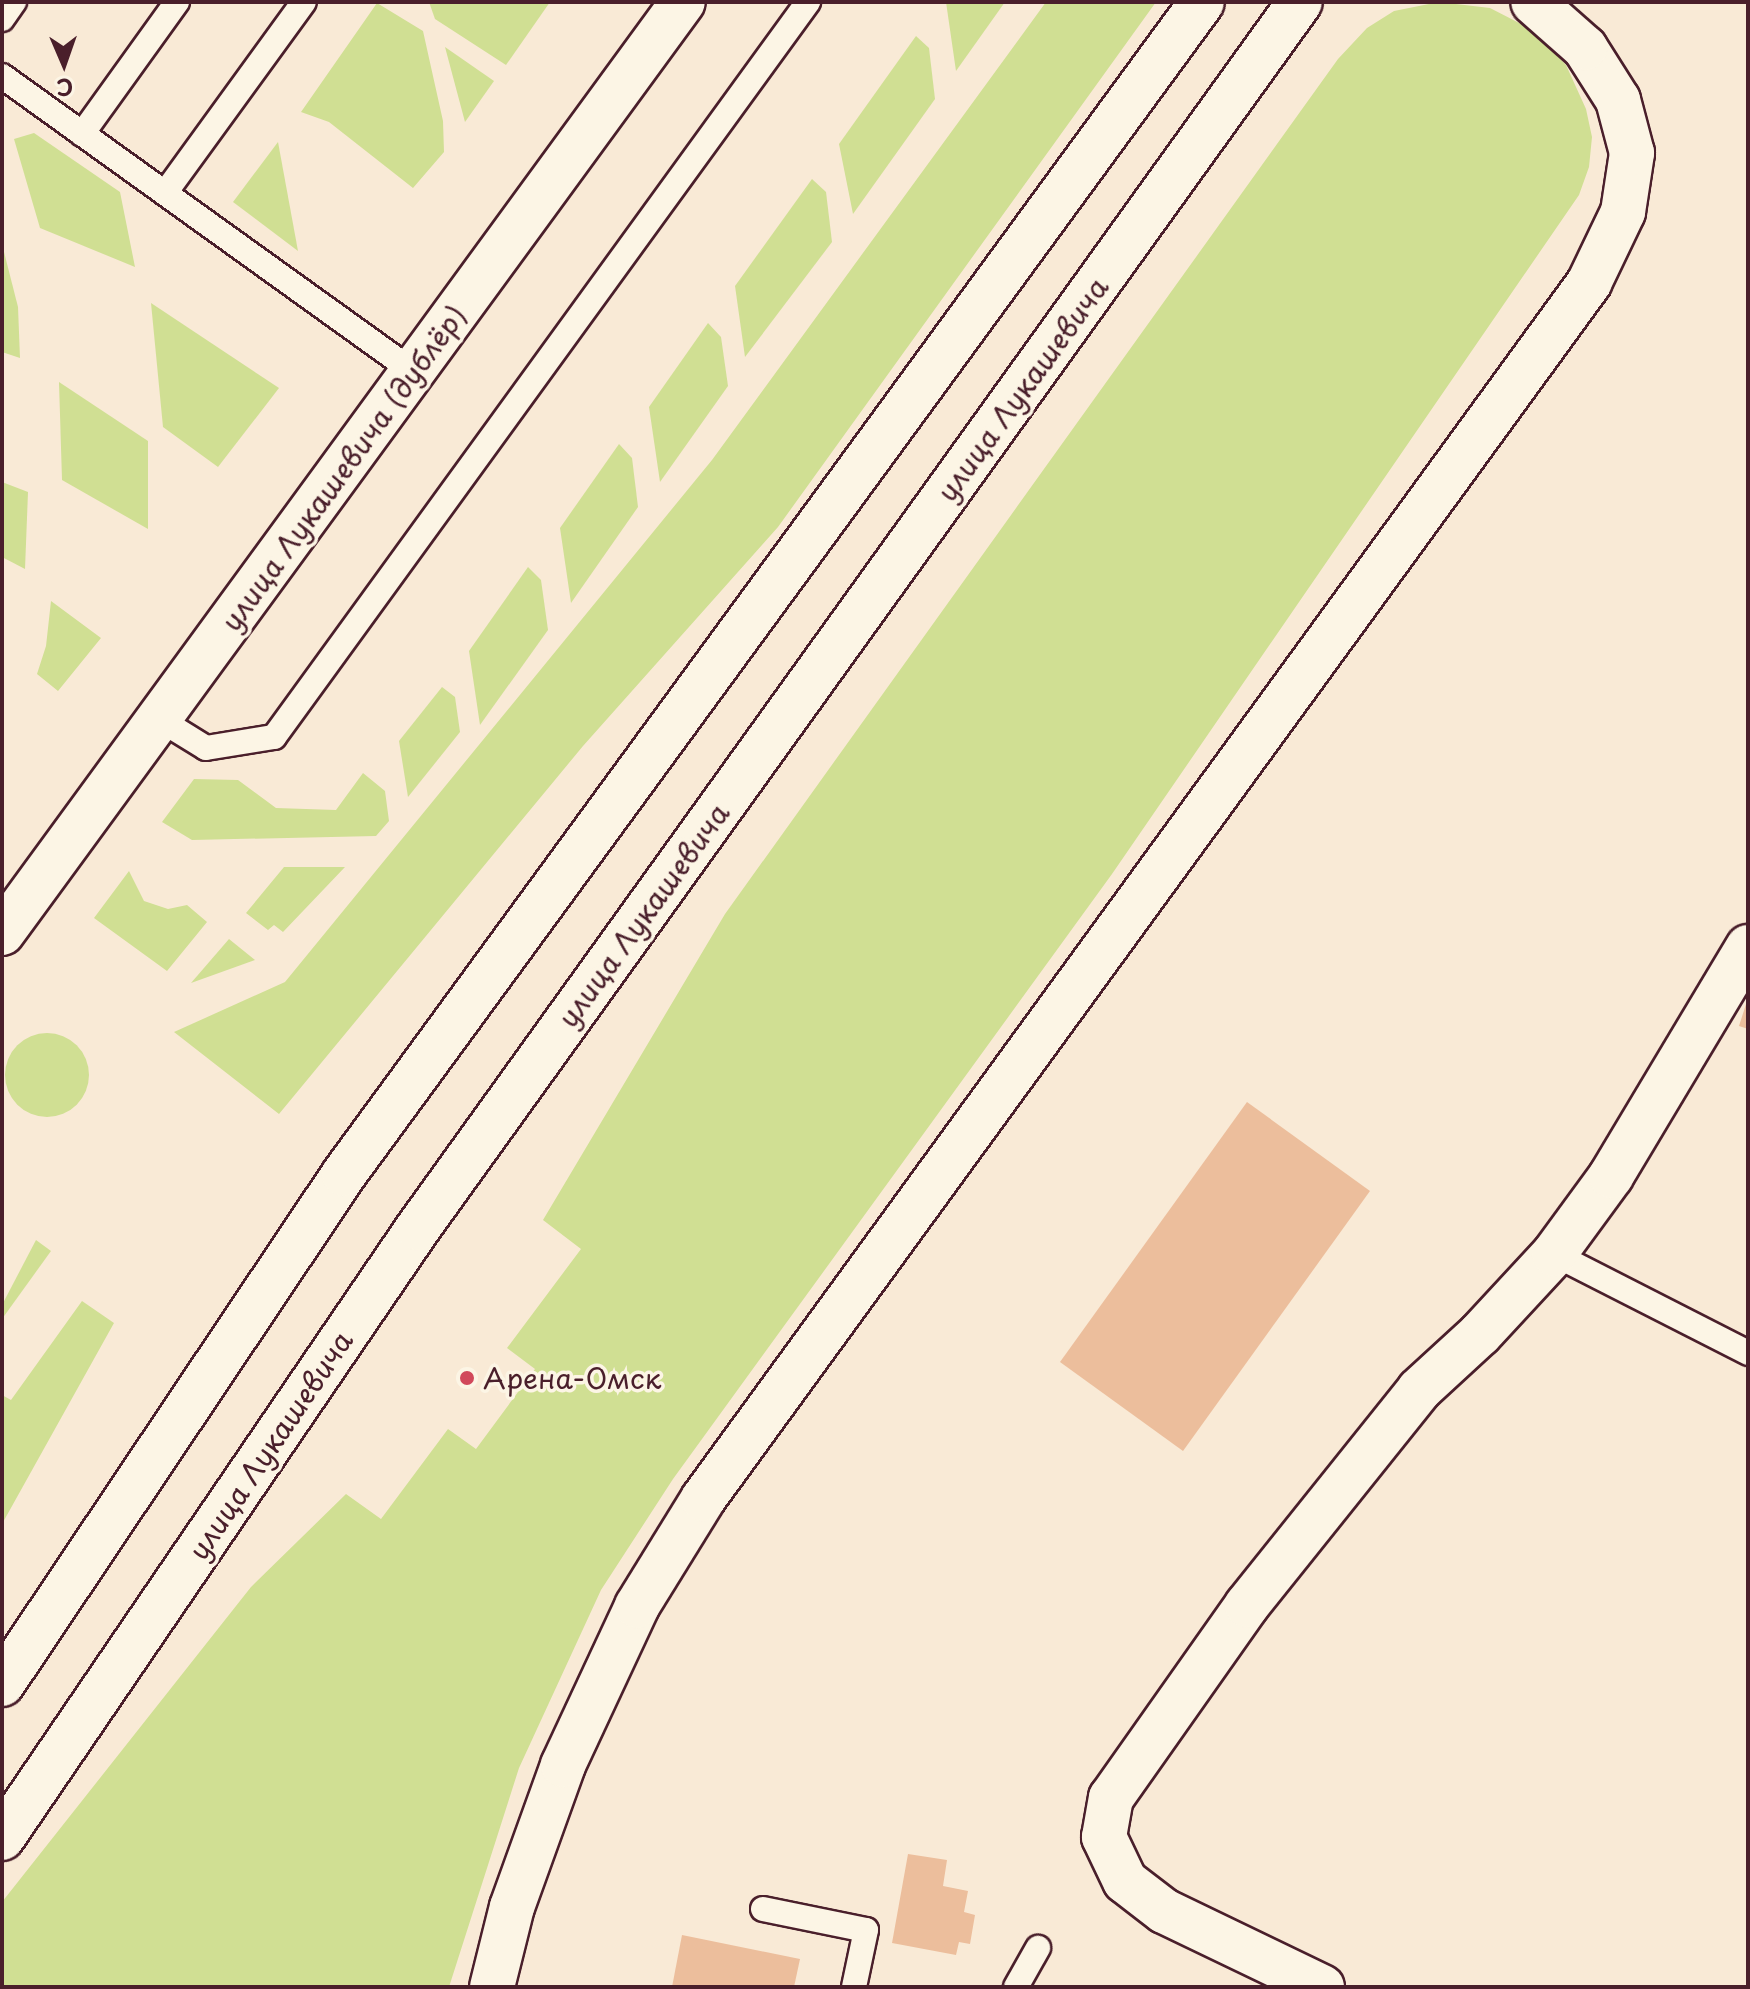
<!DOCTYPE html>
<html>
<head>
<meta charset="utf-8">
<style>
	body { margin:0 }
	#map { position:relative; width:1750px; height:1989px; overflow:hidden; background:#f9ead6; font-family:"Playpen Sans",sans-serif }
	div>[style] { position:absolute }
	.green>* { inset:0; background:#d0df93 }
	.round { border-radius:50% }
	.building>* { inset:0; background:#ecbe9c }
	.roads { filter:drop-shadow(2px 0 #4a1f2b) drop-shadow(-2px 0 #4a1f2b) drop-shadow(0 2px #4a1f2b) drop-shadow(0 -2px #4a1f2b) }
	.service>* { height:24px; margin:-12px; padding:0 12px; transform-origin:12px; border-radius:12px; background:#fcf5e5 }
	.minor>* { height:44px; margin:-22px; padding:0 22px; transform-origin:22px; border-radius:22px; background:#fcf5e5 }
	.tertiary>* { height:44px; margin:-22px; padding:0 22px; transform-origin:22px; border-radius:22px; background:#fcf5e5 }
	.secondary>* { height:44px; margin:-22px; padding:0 22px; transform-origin:22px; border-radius:22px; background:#fcf5e5 }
	.primary>* { height:44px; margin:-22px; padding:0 22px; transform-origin:22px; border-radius:22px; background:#fcf5e5 }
	.dots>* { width:22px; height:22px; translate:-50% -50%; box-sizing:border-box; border:4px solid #fcf5e5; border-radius:50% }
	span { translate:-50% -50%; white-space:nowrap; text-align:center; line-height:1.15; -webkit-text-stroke:7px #fcf5e5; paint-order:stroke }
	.street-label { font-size:28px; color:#4a1f2b }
	.poi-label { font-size:28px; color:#4a1f2b }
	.left { translate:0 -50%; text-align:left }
	.frame { position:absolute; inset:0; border:4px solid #4a1f2b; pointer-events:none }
	.north { position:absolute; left:24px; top:24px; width:80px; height:80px; -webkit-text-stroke:6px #fcf5e5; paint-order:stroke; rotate:178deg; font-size:22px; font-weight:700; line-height:32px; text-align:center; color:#4a1f2b }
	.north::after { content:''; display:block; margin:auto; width:28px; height:36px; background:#4a1f2b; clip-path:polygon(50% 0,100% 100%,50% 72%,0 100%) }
</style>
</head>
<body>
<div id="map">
	<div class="green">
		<i style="clip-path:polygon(429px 2px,550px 2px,506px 65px,435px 19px)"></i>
		<i style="clip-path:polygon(946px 2px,1005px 2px,956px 71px)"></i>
		<i style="clip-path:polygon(1046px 2px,1156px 2px,778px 527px,583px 746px,279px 1114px,174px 1032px,285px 982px,712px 460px)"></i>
		<i style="clip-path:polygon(1439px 2px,1490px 8px,1533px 30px,1566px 65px,1586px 109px,1592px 137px,1589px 167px,1579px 195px,1112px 874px,673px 1479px,601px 1590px,519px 1768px,449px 1987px,2px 1987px,2px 1902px,251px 1587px,346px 1494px,381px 1519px,448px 1429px,476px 1449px,535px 1369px,507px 1348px,581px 1249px,543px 1220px,725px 914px,1338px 59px,1367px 28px,1394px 11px)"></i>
		<i style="clip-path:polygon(377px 3px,423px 31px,443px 121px,444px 152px,413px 188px,329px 122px,301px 112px)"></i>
		<i style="clip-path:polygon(916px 36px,929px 48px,935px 99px,853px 214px,839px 144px)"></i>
		<i style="clip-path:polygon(445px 47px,494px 81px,465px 122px)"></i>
		<i style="clip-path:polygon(34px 133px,120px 192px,135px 267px,40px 228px,14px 139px)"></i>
		<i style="clip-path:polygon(278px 142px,298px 251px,233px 202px)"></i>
		<i style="clip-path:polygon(812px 179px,826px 192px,832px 242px,745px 357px,735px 286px)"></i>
		<i style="clip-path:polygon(2px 244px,18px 307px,20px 358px,2px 352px)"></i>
		<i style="clip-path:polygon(151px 303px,279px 388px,218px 467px,163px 427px)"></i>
		<i style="clip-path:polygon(708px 323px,721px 337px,728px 386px,660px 482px,649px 407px)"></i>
		<i style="clip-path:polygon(59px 382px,148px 441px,148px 529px,62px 480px)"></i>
		<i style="clip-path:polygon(619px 444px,632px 458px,638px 507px,571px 603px,560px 528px)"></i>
		<i style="clip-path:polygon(2px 482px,28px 492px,25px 569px,2px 557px)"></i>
		<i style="clip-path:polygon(528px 567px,541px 580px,548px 630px,480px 725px,469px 651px)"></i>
		<i style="clip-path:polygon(51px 601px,101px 638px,58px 691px,37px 674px,46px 646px)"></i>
		<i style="clip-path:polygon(442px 687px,455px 697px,460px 732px,408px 797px,399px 741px)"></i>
		<i style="clip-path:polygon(363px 773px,385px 791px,389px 821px,376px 836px,192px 840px,162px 822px,194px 779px,238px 780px,276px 808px,336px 810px)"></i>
		<i style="clip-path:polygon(284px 867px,345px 867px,283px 932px,274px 925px,268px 930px,246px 913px)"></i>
		<i style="clip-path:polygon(129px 871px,144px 901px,168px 909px,187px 905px,207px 922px,167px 971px,94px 918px)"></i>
		<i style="clip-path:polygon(229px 939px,255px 960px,191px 983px)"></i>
		<i class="round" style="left:5px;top:1033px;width:84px;height:84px"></i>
		<i style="clip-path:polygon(36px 1240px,51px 1251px,2px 1319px,2px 1305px)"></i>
		<i style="clip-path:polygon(82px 1301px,114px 1323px,2px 1524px,2px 1395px,11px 1400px)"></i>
	</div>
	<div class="building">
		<i style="clip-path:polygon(1747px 1001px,1748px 1001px,1748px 1029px,1739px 1026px)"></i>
		<i style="clip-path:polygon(1247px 1102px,1370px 1191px,1183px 1451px,1060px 1362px)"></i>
		<i style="clip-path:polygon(908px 1854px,947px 1860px,943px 1886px,968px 1891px,964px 1912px,975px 1915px,970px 1944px,959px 1942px,956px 1955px,892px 1943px)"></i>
		<i style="clip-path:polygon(682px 1935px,800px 1959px,794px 1987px,672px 1987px)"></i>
	</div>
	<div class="roads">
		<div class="service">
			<i style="left:2px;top:19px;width:21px;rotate:-55deg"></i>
			<i style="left:2px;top:76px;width:507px;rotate:35.7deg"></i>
			<i style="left:82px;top:134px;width:163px;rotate:-54.3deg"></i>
			<i style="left:165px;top:193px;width:236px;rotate:-54deg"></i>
			<i style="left:159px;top:719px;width:55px;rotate:31.7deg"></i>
			<i style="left:206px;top:748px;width:69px;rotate:-9.2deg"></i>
			<i style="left:274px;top:737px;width:909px;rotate:-54deg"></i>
			<i style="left:1554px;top:1254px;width:218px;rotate:27deg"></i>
			<i style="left:763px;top:1909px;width:105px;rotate:11.5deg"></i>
			<i style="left:866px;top:1930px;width:58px;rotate:101.9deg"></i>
			<i style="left:1016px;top:1987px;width:45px;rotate:-60.6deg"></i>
		</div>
		<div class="minor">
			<i style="left:1322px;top:1987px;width:175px;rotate:-154.3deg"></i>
			<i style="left:1164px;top:1911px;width:49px;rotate:-142.4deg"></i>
			<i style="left:1125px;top:1881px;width:49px;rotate:-115.5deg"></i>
			<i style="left:1104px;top:1837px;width:40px;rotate:-80deg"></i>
			<i style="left:1111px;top:1798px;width:236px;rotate:-54.8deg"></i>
			<i style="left:1247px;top:1605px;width:275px;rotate:-51.3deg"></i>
			<i style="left:1419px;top:1390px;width:83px;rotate:-42.6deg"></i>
			<i style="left:1480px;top:1334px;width:109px;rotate:-47.2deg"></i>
			<i style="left:1554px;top:1254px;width:97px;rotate:-53.8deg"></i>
			<i style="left:1611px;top:1176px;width:267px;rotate:-59.1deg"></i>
		</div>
		<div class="tertiary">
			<i style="left:2px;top:933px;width:1153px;rotate:-53.82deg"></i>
		</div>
		<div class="secondary">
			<i style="left:492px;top:1987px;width:82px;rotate:-76deg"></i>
			<i style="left:512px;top:1907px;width:151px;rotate:-70.2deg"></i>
			<i style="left:563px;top:1765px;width:175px;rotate:-65deg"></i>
			<i style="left:637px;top:1606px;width:126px;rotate:-58.3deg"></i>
			<i style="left:703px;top:1499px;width:1505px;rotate:-53.92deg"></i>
			<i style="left:1589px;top:283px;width:79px;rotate:-64.4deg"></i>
			<i style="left:1623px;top:212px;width:60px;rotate:-81.3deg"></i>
			<i style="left:1632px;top:153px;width:55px;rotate:-104.8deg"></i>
			<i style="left:1618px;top:100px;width:62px;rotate:-122.4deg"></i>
			<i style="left:1585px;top:48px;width:69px;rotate:-138.5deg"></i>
		</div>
		<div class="primary">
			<i style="left:2px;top:1684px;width:614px;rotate:-56.15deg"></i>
			<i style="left:344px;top:1174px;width:1452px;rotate:-53.79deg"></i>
			<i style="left:2px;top:1838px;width:738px;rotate:-55.71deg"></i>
			<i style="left:418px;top:1228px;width:1510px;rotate:-54.27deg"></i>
		</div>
	</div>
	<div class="dots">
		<i style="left:467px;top:1378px;background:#d1495b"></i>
	</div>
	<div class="street-label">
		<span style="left:1022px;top:389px;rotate:-54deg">улица Лукашевича</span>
		<span style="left:343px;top:468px;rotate:-54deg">улица Лукашевича (дублёр)</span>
		<span style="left:643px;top:915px;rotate:-54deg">улица Лукашевича</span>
		<span style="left:270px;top:1445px;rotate:-56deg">улица Лукашевича</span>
	</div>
	<div class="poi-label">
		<span class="left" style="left:483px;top:1378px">Арена-Омск</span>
	</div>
	<div class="frame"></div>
	<div class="north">С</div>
</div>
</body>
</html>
